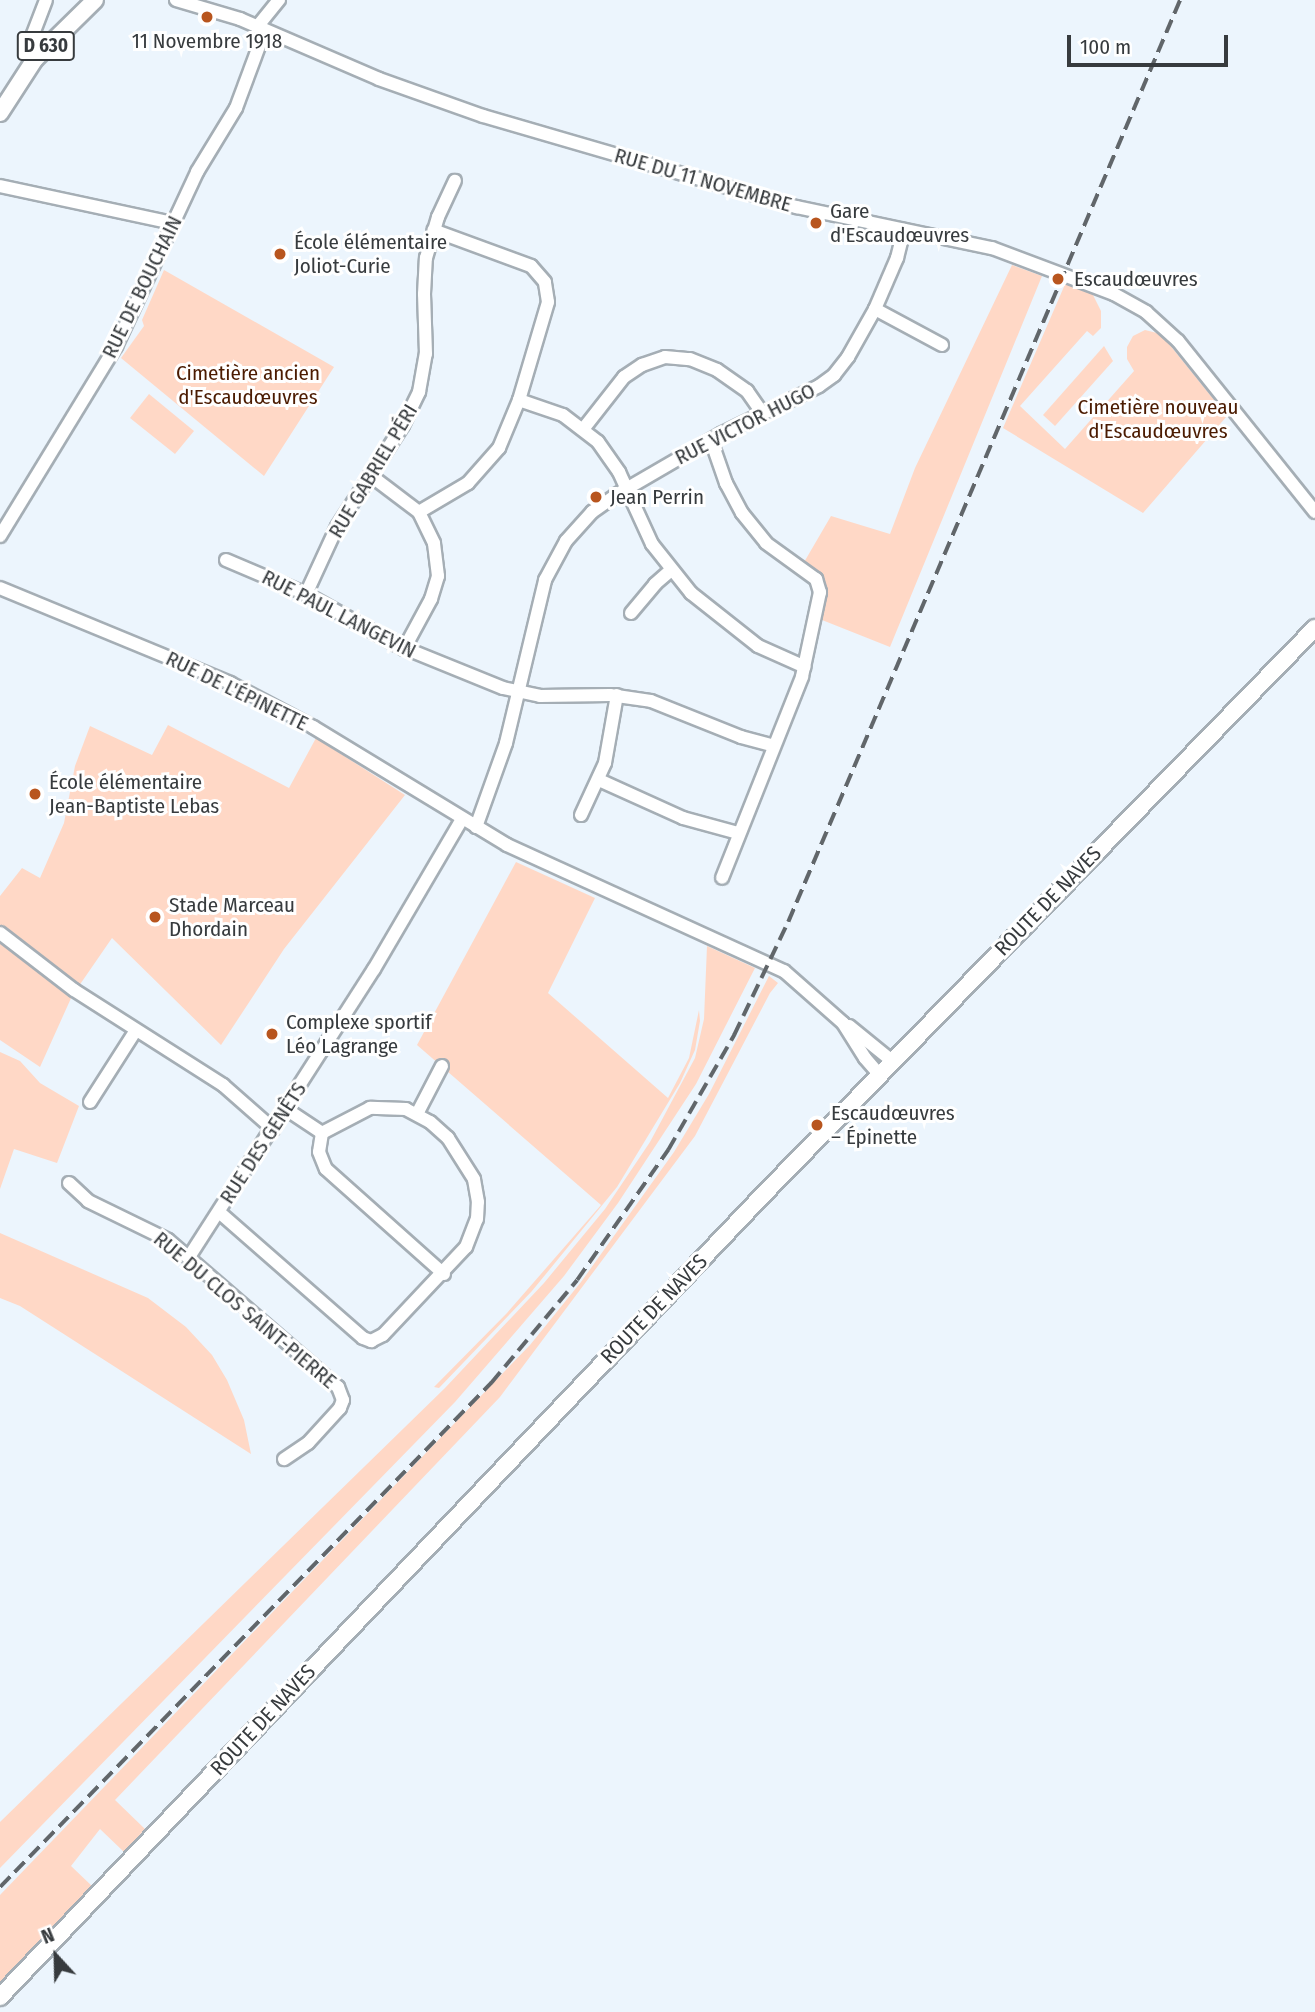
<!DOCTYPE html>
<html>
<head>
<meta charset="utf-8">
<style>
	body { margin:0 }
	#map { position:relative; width:1315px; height:2012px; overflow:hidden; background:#ecf5fd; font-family:"Fira Sans Condensed",sans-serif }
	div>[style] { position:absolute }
	.green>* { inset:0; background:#ffd8c6 }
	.roads { filter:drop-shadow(2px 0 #a5aeb5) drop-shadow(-2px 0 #a5aeb5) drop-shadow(0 2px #a5aeb5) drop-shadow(0 -2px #a5aeb5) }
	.minor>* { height:12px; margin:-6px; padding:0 6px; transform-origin:6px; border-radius:6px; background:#fff }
	.major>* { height:16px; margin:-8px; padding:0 8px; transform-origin:8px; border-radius:8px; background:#fff }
	.rail>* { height:3.5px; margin-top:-1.75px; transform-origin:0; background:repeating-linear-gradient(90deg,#61666a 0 14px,transparent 0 21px) }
	.dots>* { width:19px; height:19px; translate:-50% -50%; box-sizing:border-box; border:4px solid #fff; border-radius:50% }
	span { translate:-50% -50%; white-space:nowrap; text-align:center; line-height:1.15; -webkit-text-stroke:6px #fff; paint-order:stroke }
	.shield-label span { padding:2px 5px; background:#fff; border:2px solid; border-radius:5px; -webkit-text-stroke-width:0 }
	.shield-label { font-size:19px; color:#373b3e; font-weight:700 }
	.poi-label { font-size:21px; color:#373b3e }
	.left { translate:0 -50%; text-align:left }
	.street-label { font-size:21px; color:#373b3e }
	.park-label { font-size:21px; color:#4b1b01 }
	.north { position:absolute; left:21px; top:1921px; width:70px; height:70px; -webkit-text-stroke:5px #fff; paint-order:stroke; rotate:338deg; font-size:19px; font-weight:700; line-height:28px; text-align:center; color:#373b3e }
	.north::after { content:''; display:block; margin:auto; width:24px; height:32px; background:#373b3e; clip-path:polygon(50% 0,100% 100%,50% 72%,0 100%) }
	.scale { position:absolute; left:1067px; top:35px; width:161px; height:32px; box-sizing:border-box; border:4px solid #373b3e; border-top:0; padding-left:9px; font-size:21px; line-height:24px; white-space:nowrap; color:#373b3e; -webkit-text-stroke:5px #fff; paint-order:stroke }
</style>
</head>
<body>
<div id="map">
	<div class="green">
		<i style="clip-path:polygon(1012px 265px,1042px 276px,890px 647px,822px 620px,826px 583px,816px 571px,803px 564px,831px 516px,890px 534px,915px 468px)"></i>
		<i style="clip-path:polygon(164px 270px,334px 367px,264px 476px,121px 358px,144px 326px,142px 320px)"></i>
		<i style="clip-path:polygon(1066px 282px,1091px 291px,1101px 311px,1101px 328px,1093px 336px,1087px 331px,1020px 406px,1065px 449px,1134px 371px,1127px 359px,1127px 347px,1133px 336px,1145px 330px,1161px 334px,1227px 416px,1143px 513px,1003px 428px)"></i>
		<i style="clip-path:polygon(1104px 346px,1113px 361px,1055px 426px,1043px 415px)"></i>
		<i style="clip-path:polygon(149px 394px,194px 431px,175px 454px,130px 418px)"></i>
		<i style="clip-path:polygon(168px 725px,289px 788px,316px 738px,405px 795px,284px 949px,221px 1045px,112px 938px,72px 996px,40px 1067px,0 1040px,0 896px,22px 868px,40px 878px,64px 823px,75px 766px,90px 726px,152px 755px)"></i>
		<i style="clip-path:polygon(516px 862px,595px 898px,548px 993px,668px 1098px,689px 1058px,699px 1010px,700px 1021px,695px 1050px,680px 1083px,617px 1187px,532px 1291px,439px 1388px,434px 1387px,507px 1313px,601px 1205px,417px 1045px)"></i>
		<i style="clip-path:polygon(707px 946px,755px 968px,696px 1084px,618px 1203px,564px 1276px,455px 1402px,0 1868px,0 1822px,445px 1388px,544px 1283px,605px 1209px,650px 1142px,695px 1058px,704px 1019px)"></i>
		<i style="clip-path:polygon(769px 976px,778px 983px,770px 993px,695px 1136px,500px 1397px,115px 1800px,145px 1829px,124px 1852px,100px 1829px,71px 1866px,93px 1887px,0 1985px,0 1895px,530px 1345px,581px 1282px,674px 1152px,709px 1094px)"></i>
		<i style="clip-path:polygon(0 1052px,20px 1061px,40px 1083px,79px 1106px,57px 1163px,14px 1149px,0 1189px)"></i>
		<i style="clip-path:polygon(0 1233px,148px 1298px,186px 1327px,212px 1355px,227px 1380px,244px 1420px,251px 1454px,20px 1306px,0 1298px)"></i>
	</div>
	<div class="roads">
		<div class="minor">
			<i style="left:176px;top:0;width:67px;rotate:16.5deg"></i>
			<i style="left:240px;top:19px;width:151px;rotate:23.3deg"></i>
			<i style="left:379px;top:79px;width:110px;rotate:19.6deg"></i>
			<i style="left:483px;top:116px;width:327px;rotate:16.2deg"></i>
			<i style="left:797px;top:207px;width:199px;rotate:11.9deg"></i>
			<i style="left:992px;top:248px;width:130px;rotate:20.7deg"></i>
			<i style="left:1114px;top:294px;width:37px;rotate:29deg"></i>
			<i style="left:1146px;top:312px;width:43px;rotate:42.2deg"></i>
			<i style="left:1178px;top:341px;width:219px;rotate:51.3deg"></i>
			<i style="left:257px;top:27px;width:35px;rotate:-51deg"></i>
			<i style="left:42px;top:51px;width:19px;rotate:-118deg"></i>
			<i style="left:33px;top:34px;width:36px;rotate:-69deg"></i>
			<i style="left:0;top:186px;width:177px;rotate:12.1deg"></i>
			<i style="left:875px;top:309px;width:76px;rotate:28.2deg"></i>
			<i style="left:519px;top:400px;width:46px;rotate:18.8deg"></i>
			<i style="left:563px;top:415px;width:44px;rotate:37.6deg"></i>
			<i style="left:598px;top:442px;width:37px;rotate:55deg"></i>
			<i style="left:619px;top:472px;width:79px;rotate:65.4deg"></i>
			<i style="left:652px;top:544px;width:63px;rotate:51.5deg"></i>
			<i style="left:691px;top:593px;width:85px;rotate:38.3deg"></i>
			<i style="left:758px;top:646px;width:51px;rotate:24.1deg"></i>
			<i style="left:584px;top:428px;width:65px;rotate:-51.9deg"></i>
			<i style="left:624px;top:377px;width:22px;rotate:-34deg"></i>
			<i style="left:642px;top:365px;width:24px;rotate:-19deg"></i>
			<i style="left:665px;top:357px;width:25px;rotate:5deg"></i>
			<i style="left:690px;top:359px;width:29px;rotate:22deg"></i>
			<i style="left:717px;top:370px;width:37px;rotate:35deg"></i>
			<i style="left:747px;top:391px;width:28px;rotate:55deg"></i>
			<i style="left:711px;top:440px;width:46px;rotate:70.8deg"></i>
			<i style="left:726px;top:483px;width:34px;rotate:62deg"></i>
			<i style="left:742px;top:513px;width:38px;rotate:51deg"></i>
			<i style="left:766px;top:543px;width:62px;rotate:35.8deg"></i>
			<i style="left:816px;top:579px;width:14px;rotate:73deg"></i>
			<i style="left:820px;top:592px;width:87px;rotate:102deg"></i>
			<i style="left:802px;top:677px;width:216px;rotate:111.7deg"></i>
			<i style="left:370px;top:475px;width:61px;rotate:37.1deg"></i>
			<i style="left:0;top:536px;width:223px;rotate:-58.6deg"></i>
			<i style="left:116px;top:346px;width:192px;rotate:-65deg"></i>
			<i style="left:197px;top:172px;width:75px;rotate:-58.6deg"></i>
			<i style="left:236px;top:108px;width:83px;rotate:-69.6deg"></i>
			<i style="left:226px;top:560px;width:87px;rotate:23deg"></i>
			<i style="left:306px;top:594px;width:104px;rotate:29.3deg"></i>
			<i style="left:397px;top:645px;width:114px;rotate:22.1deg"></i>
			<i style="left:503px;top:688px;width:38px;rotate:12deg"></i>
			<i style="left:540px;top:696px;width:70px;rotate:-0.8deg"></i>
			<i style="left:610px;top:695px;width:41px;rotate:8.3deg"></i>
			<i style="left:651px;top:701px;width:97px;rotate:21.8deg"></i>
			<i style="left:741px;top:737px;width:34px;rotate:15deg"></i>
			<i style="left:0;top:588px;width:249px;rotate:22.4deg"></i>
			<i style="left:230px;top:683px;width:94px;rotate:27.9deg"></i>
			<i style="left:313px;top:727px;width:227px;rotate:31.3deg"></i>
			<i style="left:507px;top:845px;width:304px;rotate:24.5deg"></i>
			<i style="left:784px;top:971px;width:79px;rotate:41.4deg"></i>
			<i style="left:843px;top:1023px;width:41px;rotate:57.8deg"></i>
			<i style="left:865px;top:1058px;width:21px;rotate:49deg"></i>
			<i style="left:306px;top:594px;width:74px;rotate:-65.2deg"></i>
			<i style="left:337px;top:527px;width:121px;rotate:-57.1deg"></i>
			<i style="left:403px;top:425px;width:37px;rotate:-64deg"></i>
			<i style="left:419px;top:392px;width:39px;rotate:-80deg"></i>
			<i style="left:426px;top:354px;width:60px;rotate:-91.9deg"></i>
			<i style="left:424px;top:294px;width:36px;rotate:-87deg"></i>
			<i style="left:426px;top:258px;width:43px;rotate:-73.7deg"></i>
			<i style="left:438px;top:217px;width:40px;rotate:-65deg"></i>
			<i style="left:631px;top:613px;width:38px;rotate:-50deg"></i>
			<i style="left:655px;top:584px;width:20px;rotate:-41deg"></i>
			<i style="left:404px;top:649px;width:57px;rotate:-61.6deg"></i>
			<i style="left:431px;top:599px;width:24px;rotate:-73deg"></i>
			<i style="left:438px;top:576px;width:33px;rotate:-97deg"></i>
			<i style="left:434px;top:543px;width:34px;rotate:-116deg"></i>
			<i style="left:419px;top:512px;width:57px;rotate:-30.6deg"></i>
			<i style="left:468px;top:483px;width:47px;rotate:-48.5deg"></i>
			<i style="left:499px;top:448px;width:52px;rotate:-67.4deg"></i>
			<i style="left:519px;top:400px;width:102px;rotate:-73.5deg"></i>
			<i style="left:548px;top:302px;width:20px;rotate:-99deg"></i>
			<i style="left:545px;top:282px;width:21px;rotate:-131deg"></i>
			<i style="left:531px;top:266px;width:104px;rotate:-159.8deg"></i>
			<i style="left:599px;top:780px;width:92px;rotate:24.3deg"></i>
			<i style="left:683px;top:818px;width:57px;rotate:15.3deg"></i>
			<i style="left:581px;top:815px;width:57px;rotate:-65.2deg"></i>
			<i style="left:605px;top:763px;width:69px;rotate:-80deg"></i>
			<i style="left:476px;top:827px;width:89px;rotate:-70.3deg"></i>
			<i style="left:506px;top:743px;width:168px;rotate:-76.5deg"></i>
			<i style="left:545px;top:580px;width:44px;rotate:-61.7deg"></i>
			<i style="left:566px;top:541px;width:39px;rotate:-48deg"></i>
			<i style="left:592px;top:512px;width:29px;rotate:-35deg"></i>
			<i style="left:616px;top:495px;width:121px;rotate:-30.2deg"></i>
			<i style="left:721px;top:434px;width:109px;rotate:-26.1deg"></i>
			<i style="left:819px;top:386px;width:19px;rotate:-36deg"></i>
			<i style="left:834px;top:375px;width:23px;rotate:-52deg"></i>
			<i style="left:848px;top:357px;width:55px;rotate:-60.6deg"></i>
			<i style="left:875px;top:309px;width:56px;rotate:-66.7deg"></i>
			<i style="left:897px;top:258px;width:29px;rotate:-76deg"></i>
			<i style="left:0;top:933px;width:93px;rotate:37.6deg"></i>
			<i style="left:74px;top:990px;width:177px;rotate:32.5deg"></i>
			<i style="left:223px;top:1085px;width:67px;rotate:41.3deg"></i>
			<i style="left:849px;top:1026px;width:55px;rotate:39.1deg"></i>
			<i style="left:90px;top:1102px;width:85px;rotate:-57.4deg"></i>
			<i style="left:286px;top:1109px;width:43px;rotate:33.7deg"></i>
			<i style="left:417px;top:1114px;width:54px;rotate:-62.5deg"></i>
			<i style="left:322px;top:1133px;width:19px;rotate:99deg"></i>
			<i style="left:319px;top:1152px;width:18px;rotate:68deg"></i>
			<i style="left:326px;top:1169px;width:158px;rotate:41.7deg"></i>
			<i style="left:69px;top:1183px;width:26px;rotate:43deg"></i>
			<i style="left:88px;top:1201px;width:89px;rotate:26deg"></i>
			<i style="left:168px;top:1240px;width:225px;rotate:40.9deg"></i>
			<i style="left:338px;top:1387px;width:14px;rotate:69deg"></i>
			<i style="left:343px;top:1400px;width:9px;rotate:111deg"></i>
			<i style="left:340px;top:1408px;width:47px;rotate:132.4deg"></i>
			<i style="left:308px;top:1443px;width:29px;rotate:146deg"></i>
			<i style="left:219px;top:1212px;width:191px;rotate:41.2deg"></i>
			<i style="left:363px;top:1338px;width:9px;rotate:21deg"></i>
			<i style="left:371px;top:1341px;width:13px;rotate:-27deg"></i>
			<i style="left:383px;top:1335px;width:121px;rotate:-46.7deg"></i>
			<i style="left:466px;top:1247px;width:30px;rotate:-69deg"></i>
			<i style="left:477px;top:1219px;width:17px;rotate:-87deg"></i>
			<i style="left:478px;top:1202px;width:23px;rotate:-100deg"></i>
			<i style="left:474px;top:1179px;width:49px;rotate:-122.4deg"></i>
			<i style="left:448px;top:1138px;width:24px;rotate:-138deg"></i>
			<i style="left:430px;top:1122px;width:27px;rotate:-152deg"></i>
			<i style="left:406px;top:1109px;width:36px;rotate:-178deg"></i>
			<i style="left:370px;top:1108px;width:54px;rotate:152.5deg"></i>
			<i style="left:189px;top:1257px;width:342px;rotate:-57.3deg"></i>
			<i style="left:374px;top:969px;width:174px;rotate:-59.6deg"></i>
		</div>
		<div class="major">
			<i style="left:0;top:113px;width:64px;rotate:-57.1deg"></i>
			<i style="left:35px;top:59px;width:84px;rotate:-44.5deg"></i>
			<i style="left:0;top:1997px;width:1101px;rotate:-46.43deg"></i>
			<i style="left:759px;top:1199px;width:797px;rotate:-45.76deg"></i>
		</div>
	</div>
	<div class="rail">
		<i style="left:0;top:1887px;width:704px;rotate:-45.75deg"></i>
		<i style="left:491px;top:1383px;width:134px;rotate:-50.1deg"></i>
		<i style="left:577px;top:1280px;width:159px;rotate:-55deg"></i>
		<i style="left:668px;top:1150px;width:133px;rotate:-60.1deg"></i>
		<i style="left:734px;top:1035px;width:125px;rotate:-64.5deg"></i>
		<i style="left:788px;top:922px;width:1002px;rotate:-66.97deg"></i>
	</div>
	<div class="dots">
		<i style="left:207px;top:17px;background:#b8551e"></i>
		<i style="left:816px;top:223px;background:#b8551e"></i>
		<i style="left:280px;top:254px;background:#b8551e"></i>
		<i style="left:1058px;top:279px;background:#b8551e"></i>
		<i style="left:596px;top:497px;background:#b8551e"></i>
		<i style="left:35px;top:794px;background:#b8551e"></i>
		<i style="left:155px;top:917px;background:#b8551e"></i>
		<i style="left:272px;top:1034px;background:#b8551e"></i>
		<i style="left:817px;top:1125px;background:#b8551e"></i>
	</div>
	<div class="shield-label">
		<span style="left:46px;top:46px">D 630</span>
	</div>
	<div class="poi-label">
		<span style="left:207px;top:41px">11 Novembre 1918</span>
		<span class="left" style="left:830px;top:223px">Gare<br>d'Escaudœuvres</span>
		<span class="left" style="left:294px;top:254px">École élémentaire<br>Joliot-Curie</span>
		<span class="left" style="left:1074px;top:279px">Escaudœuvres</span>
		<span class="left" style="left:610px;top:497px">Jean Perrin</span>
		<span class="left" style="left:49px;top:794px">École élémentaire<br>Jean-Baptiste Lebas</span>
		<span class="left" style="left:169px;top:917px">Stade Marceau<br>Dhordain</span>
		<span class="left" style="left:286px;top:1034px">Complexe sportif<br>Léo Lagrange</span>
		<span class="left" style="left:831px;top:1125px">Escaudœuvres<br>– Épinette</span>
	</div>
	<div class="street-label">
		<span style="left:703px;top:180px;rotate:16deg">RUE DU 11 NOVEMBRE</span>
		<span style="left:142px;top:287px;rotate:-64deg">RUE DE BOUCHAIN</span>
		<span style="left:745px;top:424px;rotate:-27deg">RUE VICTOR HUGO</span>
		<span style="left:373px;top:471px;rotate:-59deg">RUE GABRIEL PÉRI</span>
		<span style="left:339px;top:614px;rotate:27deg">RUE PAUL LANGEVIN</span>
		<span style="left:237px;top:691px;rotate:26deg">RUE DE L'ÉPINETTE</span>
		<span style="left:1048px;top:901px;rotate:-46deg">ROUTE DE NAVES</span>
		<span style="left:263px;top:1143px;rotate:-57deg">RUE DES GENÊTS</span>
		<span style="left:654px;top:1309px;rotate:-46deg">ROUTE DE NAVES</span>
		<span style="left:245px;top:1310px;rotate:40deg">RUE DU CLOS SAINT-PIERRE</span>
		<span style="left:263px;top:1720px;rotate:-47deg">ROUTE DE NAVES</span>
	</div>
	<div class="park-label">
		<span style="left:248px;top:385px">Cimetière ancien<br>d'Escaudœuvres</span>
		<span style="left:1158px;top:419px">Cimetière nouveau<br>d'Escaudœuvres</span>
	</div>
	<div class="north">N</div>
	<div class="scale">100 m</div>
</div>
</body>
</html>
